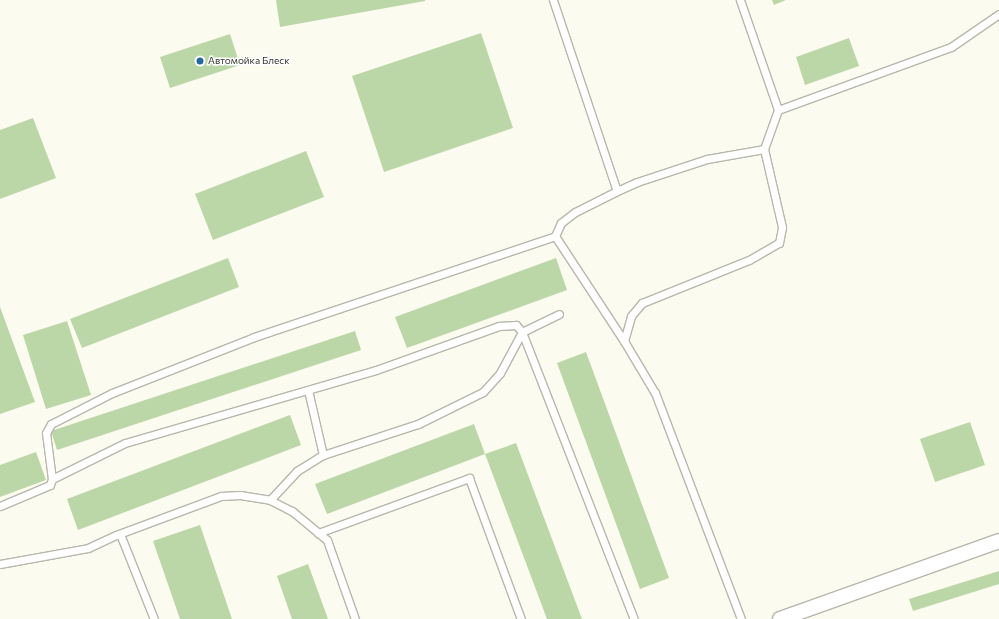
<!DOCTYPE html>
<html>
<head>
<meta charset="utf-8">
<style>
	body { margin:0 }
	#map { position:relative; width:999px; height:619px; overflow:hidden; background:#fcfbef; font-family:Commissioner,sans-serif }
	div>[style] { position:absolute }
	.building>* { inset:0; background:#bcd7a7 }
	.roads { filter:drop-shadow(1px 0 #b8b7ac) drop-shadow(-1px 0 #b8b7ac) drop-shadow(0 1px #b8b7ac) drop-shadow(0 -1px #b8b7ac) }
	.service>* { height:7px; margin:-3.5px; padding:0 3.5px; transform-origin:3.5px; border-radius:3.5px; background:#fff }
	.minor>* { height:14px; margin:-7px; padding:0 7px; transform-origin:7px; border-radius:7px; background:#fff }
	.dots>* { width:11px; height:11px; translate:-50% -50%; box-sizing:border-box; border:2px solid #fff; border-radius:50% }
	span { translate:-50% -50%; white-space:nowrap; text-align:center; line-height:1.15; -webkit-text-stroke:3px #fff; paint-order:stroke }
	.poi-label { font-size:10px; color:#363631 }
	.left { translate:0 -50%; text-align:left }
</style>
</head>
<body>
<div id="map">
	<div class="building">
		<i style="clip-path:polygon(276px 0,425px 0,425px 1px,280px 27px)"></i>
		<i style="clip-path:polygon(772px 0,786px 0,774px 5px)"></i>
		<i style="clip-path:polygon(481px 33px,513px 128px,384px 172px,352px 76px)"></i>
		<i style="clip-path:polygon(230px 34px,240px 65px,170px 88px,160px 57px)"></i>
		<i style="clip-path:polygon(849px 38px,859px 66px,805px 85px,796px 57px)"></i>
		<i style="clip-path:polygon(33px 118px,56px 178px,0 199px,0 130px)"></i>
		<i style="clip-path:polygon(306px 151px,324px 197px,213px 240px,195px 194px)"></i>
		<i style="clip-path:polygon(228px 258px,239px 287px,82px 348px,70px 319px)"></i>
		<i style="clip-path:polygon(556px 258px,567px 290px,407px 348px,395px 317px)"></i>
		<i style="clip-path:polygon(0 307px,35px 402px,0 414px)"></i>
		<i style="clip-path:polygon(67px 321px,91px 395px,46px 409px,23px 335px)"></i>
		<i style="clip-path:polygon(355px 331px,361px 350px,57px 450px,51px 431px)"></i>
		<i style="clip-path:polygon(586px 352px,669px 578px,640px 589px,557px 363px)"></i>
		<i style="clip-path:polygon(290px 415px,301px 445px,78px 530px,67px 499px)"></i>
		<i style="clip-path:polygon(970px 422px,985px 465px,935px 482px,920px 439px)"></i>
		<i style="clip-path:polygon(474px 424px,485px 454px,516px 443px,582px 619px,547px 619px,485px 454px,327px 514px,315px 484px)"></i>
		<i style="clip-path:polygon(36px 452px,46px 480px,0 497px,0 465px)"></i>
		<i style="clip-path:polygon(200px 525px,232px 619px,180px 619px,153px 541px)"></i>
		<i style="clip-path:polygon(308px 564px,328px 619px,292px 619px,277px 576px)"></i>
		<i style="clip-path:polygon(999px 571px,999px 584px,913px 611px,909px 599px)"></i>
	</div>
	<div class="roads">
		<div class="service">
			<i style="left:553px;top:0;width:201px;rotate:71.5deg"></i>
			<i style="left:617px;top:191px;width:47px;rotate:153.4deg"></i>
			<i style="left:575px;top:212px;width:18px;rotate:142deg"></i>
			<i style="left:561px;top:223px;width:14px;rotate:115deg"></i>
			<i style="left:555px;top:236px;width:126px;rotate:56.7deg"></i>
			<i style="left:740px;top:0;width:116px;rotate:70.9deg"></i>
			<i style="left:617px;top:191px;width:22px;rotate:-24deg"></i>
			<i style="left:637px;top:182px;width:74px;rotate:-18.2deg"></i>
			<i style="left:707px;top:159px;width:58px;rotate:-10deg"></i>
			<i style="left:308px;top:390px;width:67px;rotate:77deg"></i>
			<i style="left:52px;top:479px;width:81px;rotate:-26.3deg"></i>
			<i style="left:125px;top:443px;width:261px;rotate:-16.2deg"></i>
			<i style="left:376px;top:370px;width:131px;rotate:-19.7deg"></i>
			<i style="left:499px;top:326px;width:17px;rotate:-3deg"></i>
			<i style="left:516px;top:325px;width:9px;rotate:49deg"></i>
			<i style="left:522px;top:332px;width:308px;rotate:68.7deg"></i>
			<i style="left:270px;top:500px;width:40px;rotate:-47deg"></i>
			<i style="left:297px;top:471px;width:31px;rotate:-32deg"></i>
			<i style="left:323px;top:455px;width:100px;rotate:-18.1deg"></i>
			<i style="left:418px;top:424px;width:72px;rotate:-26.2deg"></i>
			<i style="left:483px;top:392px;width:25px;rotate:-48deg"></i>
			<i style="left:500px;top:373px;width:47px;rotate:-61.8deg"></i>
			<i style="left:522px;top:332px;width:41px;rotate:-25.9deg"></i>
			<i style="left:0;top:506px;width:54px;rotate:-22.8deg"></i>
			<i style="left:50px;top:485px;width:6px;rotate:-72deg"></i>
			<i style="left:52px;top:479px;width:46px;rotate:-97.4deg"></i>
			<i style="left:46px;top:433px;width:10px;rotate:-61deg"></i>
			<i style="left:51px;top:424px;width:68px;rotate:-26.9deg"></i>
			<i style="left:112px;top:393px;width:153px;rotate:-21.5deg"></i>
			<i style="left:254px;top:337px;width:317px;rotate:-18.5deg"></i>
			<i style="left:318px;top:533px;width:161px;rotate:-20deg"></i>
			<i style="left:469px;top:478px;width:150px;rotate:69.8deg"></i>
			<i style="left:120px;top:534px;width:92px;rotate:68.2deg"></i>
			<i style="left:0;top:564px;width:89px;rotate:-10.3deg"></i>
			<i style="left:88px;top:548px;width:31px;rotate:-25deg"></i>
			<i style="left:116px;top:535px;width:112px;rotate:-20.4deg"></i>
			<i style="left:221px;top:496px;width:19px;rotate:-3deg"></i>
			<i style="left:240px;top:495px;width:30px;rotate:9deg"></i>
			<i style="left:270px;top:500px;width:25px;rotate:27deg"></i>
			<i style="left:292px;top:511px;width:45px;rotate:39.6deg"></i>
			<i style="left:327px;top:540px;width:84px;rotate:70.5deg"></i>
			<i style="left:741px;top:619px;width:242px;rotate:-110.8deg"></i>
			<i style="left:655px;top:393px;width:61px;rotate:-120.8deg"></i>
			<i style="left:624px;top:341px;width:26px;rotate:-74deg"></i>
			<i style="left:631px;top:316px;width:17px;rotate:-50deg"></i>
			<i style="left:642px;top:303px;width:115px;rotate:-21.9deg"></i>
			<i style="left:749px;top:260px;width:34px;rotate:-30deg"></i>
			<i style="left:779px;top:243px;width:16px;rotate:-79deg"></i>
			<i style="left:782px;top:227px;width:80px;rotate:-103deg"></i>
			<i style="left:764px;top:149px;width:41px;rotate:-70.3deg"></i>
			<i style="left:778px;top:110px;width:184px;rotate:-20deg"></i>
			<i style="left:951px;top:47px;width:58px;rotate:-34.5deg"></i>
		</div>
		<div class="minor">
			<i style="left:780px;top:619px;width:232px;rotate:-19.6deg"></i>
		</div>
	</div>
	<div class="dots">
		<i style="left:200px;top:61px;background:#24689d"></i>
	</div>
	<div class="poi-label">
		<span class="left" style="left:208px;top:61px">Автомойка Блеск</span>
	</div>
</div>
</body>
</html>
